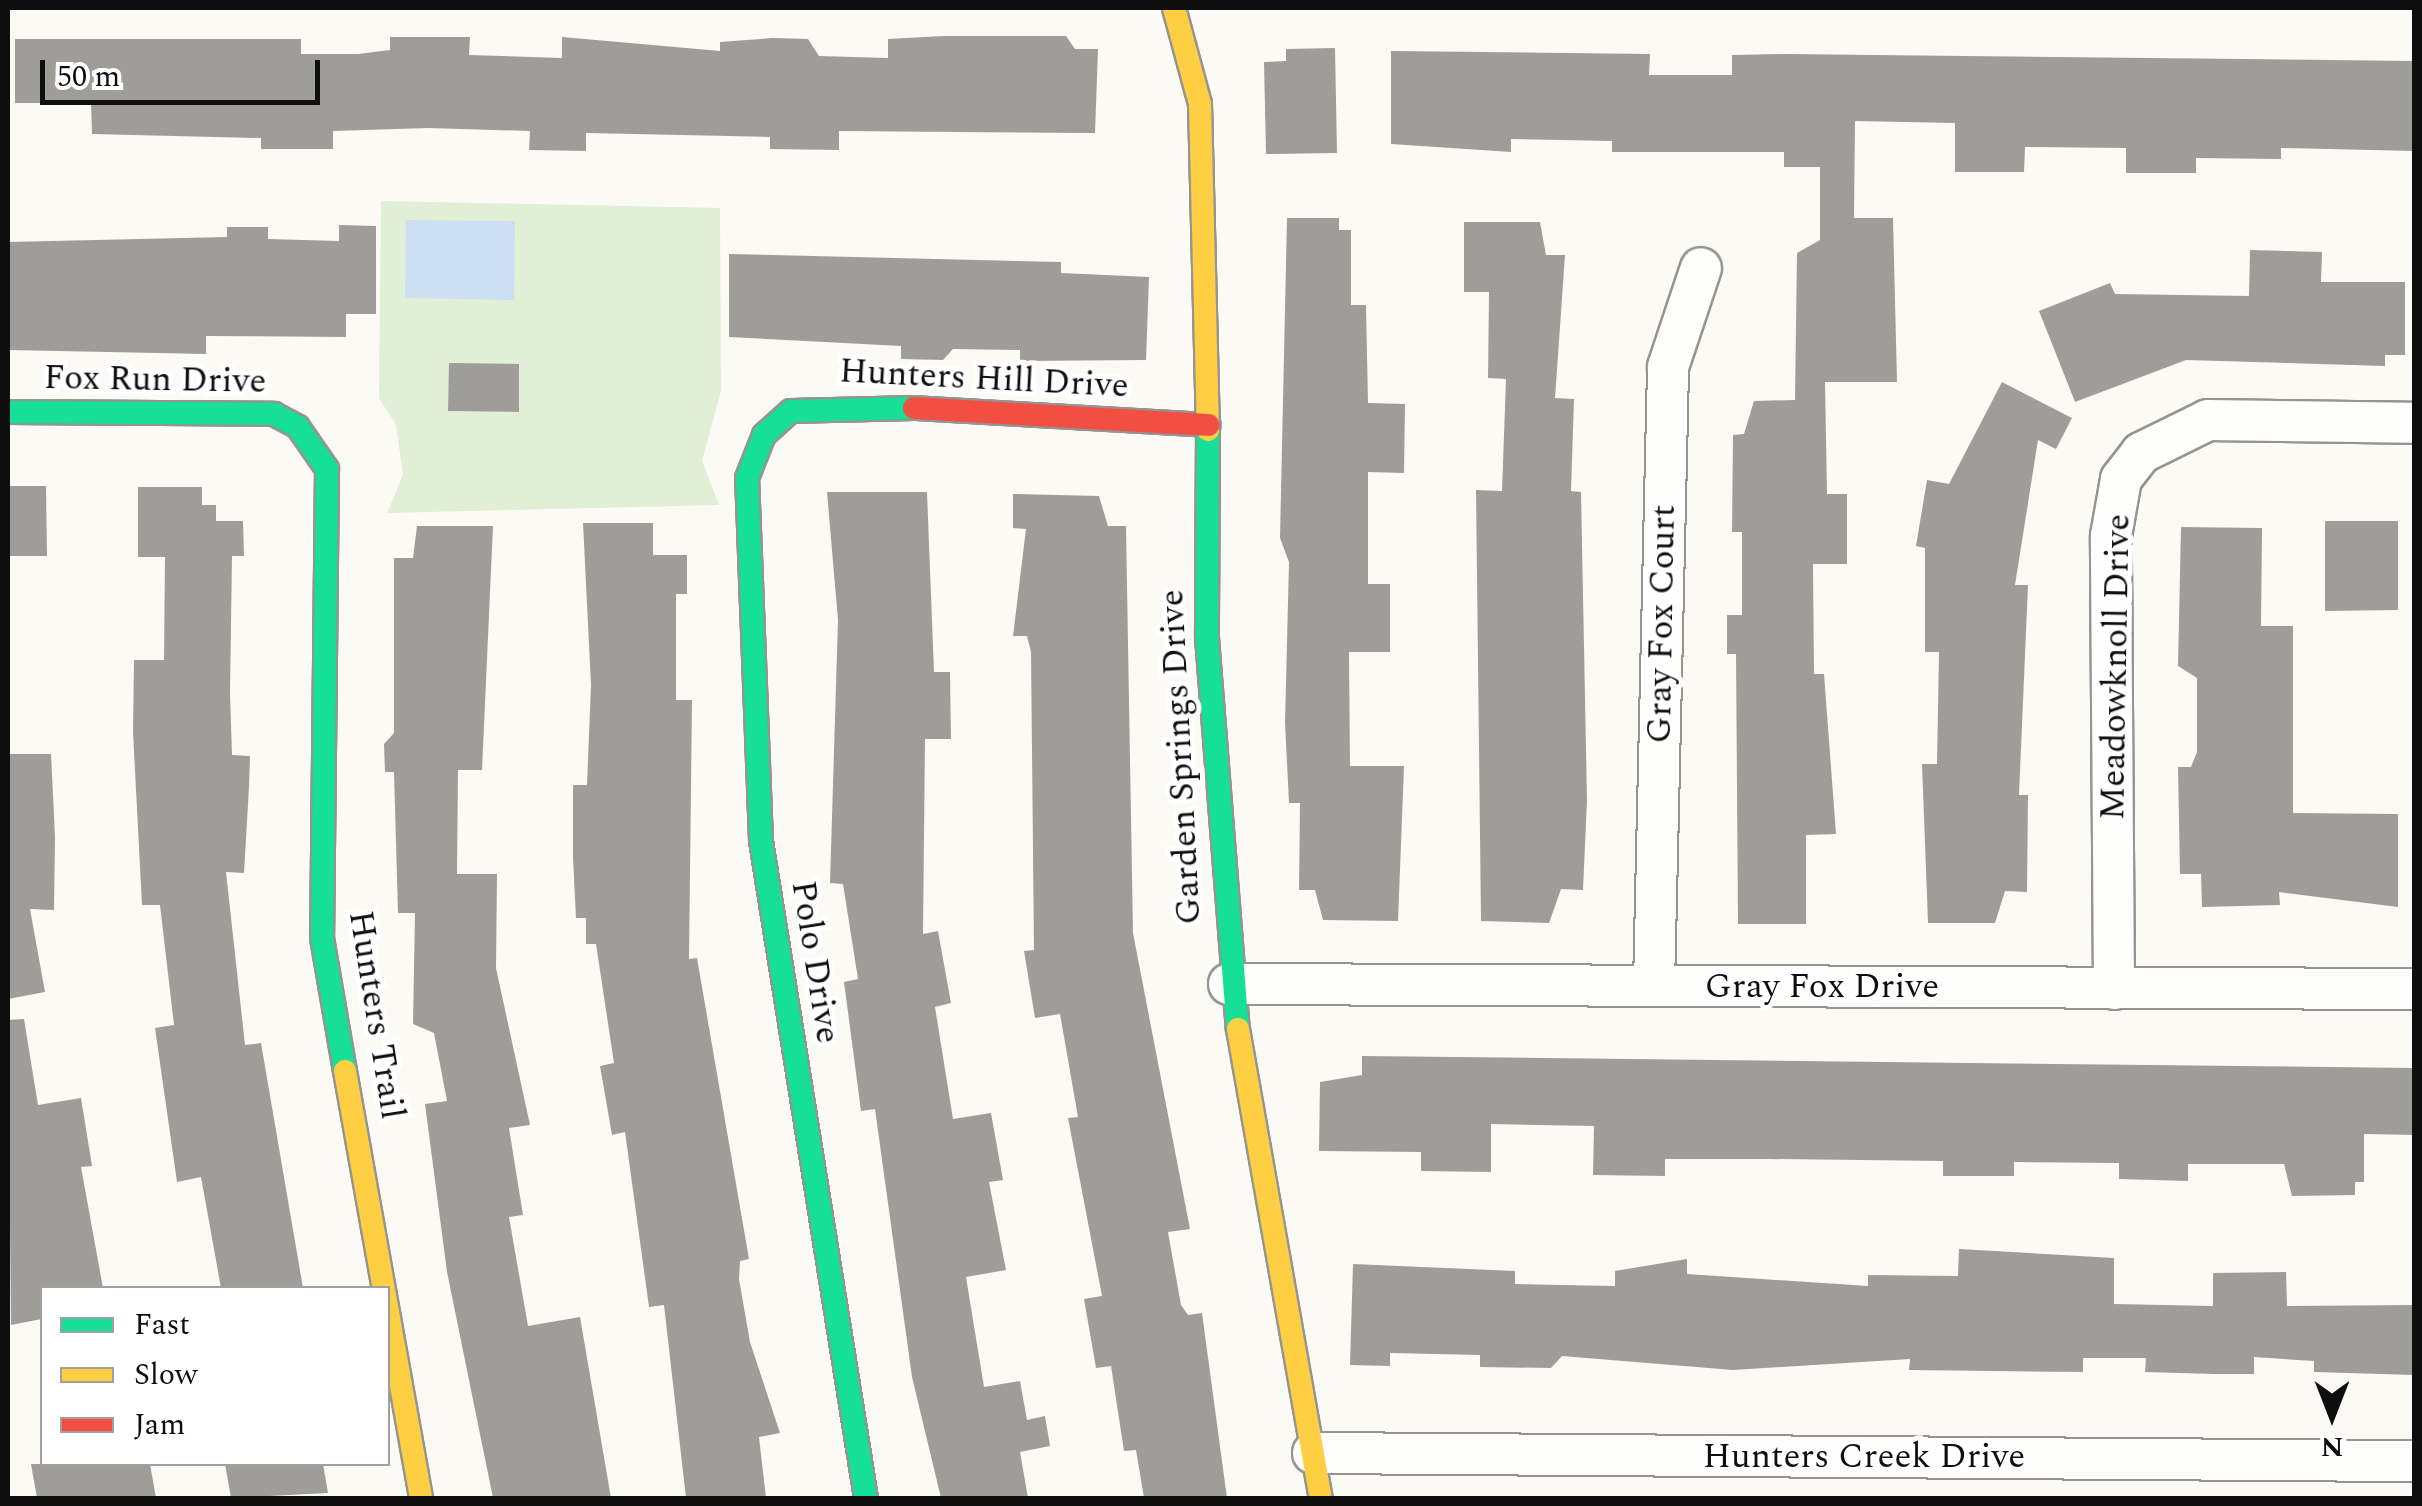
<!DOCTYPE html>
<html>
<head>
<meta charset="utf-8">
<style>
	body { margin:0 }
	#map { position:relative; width:2422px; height:1506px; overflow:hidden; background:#fbfaf4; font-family:Spectral,serif }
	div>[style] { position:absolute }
	.green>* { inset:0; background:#e1efd6 }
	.water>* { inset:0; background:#cddff3 }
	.building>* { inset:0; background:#9f9d99 }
	.roads { filter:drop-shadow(2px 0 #959492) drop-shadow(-2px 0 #959492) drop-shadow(0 2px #959492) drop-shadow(0 -2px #959492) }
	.street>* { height:40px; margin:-20px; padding:0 20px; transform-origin:20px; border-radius:20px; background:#fefefd }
	.fast>* { height:22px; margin:-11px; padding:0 11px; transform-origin:11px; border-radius:11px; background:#16e098 }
	.slow>* { height:22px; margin:-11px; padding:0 11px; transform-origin:11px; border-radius:11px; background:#ffcf43 }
	.jam>* { height:22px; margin:-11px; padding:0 11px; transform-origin:11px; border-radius:11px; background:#f24e42 }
	span { translate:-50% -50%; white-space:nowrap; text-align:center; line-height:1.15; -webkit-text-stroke:10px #fff; paint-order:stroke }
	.street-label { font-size:35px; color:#0e0e0e }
	.frame { position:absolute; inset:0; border:10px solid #0e0e0e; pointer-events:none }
	.legend { position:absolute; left:40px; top:1286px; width:350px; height:180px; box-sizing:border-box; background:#fff; border:2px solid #9f9f9f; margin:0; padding:12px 18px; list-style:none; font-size:30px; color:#0e0e0e }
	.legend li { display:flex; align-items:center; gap:20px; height:50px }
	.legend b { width:50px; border:2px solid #9f9f9f }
	.north { position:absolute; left:2282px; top:1366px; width:100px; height:100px; -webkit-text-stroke:8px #fff; paint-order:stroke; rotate:180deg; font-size:28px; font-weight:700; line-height:40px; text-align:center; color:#0e0e0e }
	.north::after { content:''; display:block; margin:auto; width:35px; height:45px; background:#0e0e0e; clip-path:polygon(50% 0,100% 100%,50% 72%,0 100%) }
	.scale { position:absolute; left:40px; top:60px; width:280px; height:45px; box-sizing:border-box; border:5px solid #0e0e0e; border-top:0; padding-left:12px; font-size:30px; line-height:35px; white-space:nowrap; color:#0e0e0e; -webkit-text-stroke:8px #fff; paint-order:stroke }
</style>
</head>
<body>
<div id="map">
	<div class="green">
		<i style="clip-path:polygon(381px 201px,720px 208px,721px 391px,702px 461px,719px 505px,387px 513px,403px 475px,396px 425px,379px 398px)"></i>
	</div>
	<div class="water">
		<i style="clip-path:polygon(406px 220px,515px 221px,514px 300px,405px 298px)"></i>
	</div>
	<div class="building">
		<i style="clip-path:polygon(943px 36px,1066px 36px,1075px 49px,1098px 49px,1095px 133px,839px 131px,839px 150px,770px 149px,770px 137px,586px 133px,586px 151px,529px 150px,530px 131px,428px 128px,333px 131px,333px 149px,261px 149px,261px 138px,92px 134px,91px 103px,15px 103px,15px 39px,301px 39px,301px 54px,358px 54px,390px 50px,390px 37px,470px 37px,469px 55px,562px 58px,562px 37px,720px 51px,720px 42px,773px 38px,808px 39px,819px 56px,888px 58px,888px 39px)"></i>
		<i style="clip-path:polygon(1335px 48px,1337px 153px,1266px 154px,1264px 62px,1286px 61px,1286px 49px)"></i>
		<i style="clip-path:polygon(1391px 51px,1650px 54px,1649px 75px,1732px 75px,1732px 55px,1785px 54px,2414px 61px,2414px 151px,2281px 148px,2281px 159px,2196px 158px,2196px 173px,2126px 173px,2126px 148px,2025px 147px,2024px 172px,1955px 172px,1955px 123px,1855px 121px,1854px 218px,1893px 218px,1897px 382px,1825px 382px,1827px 494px,1847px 494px,1847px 564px,1813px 564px,1814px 674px,1824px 674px,1836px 834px,1806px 835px,1806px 924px,1738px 924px,1736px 654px,1727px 654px,1727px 615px,1742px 615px,1742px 532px,1732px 532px,1733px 435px,1744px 434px,1754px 401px,1795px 400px,1797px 253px,1820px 240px,1820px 167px,1784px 167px,1784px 152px,1612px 152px,1612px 141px,1511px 139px,1511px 152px,1391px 144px)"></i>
		<i style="clip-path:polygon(1287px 218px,1339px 218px,1339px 230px,1351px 230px,1351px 305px,1366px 305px,1368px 403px,1405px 404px,1404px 473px,1368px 472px,1368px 584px,1390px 584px,1390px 652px,1349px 652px,1350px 766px,1404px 766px,1398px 921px,1323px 920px,1315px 890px,1299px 890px,1300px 803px,1289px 803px,1285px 723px,1289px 562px,1280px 538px)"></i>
		<i style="clip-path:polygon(1464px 222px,1540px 222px,1546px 255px,1565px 255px,1555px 398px,1574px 399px,1571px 491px,1581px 492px,1587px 800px,1583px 890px,1561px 889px,1549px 923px,1481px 921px,1476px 490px,1502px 491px,1506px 379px,1488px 378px,1489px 292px,1464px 292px)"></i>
		<i style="clip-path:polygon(339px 225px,376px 226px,376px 314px,346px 314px,346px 337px,206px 336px,206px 354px,8px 350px,8px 242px,227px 237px,227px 227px,268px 227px,268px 239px,339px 241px)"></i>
		<i style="clip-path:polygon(2250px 250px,2322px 252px,2321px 282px,2405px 282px,2405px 355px,2385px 355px,2385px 366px,2186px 360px,2075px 402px,2039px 311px,2110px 283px,2115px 294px,2249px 296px)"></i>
		<i style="clip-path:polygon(729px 254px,1061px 262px,1061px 273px,1149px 277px,1146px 360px,1020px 361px,1020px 350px,953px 349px,943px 360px,901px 359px,901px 346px,729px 337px)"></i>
		<i style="clip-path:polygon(449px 363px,519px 364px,519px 412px,448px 411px)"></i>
		<i style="clip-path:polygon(2002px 382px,2072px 418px,2056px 449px,2038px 440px,2015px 585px,2028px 585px,2019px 795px,2028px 795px,2027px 892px,2005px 891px,1995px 923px,1928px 923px,1922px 764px,1937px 764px,1939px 652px,1925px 652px,1925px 548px,1916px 546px,1927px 480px,1949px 484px)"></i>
		<i style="clip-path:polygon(8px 486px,46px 486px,47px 556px,8px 556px)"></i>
		<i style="clip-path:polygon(138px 487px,202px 487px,202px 505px,216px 505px,216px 521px,243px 521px,244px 556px,232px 556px,230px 693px,232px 755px,250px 756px,249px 787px,244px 873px,226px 872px,245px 1045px,261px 1043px,303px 1288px,221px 1288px,201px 1177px,177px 1182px,155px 1028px,174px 1025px,160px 905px,142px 905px,133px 732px,134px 660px,164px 660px,165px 557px,138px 557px)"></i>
		<i style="clip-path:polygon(827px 492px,927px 492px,934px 672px,950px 672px,951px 739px,925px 739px,923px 934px,938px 931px,951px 1003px,935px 1007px,953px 1119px,991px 1113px,1003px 1180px,989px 1182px,1006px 1270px,966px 1277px,984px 1387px,1020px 1381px,1027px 1420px,1045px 1416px,1050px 1446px,1020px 1452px,1028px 1498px,941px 1498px,912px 1377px,875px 1109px,861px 1111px,856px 1073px,844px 982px,858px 979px,843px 884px,830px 883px,838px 620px)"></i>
		<i style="clip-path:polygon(1013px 494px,1099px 496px,1108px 526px,1126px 526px,1133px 933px,1190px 1229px,1168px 1232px,1181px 1305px,1188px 1315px,1202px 1313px,1227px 1498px,1144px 1498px,1136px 1450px,1124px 1451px,1111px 1366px,1096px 1368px,1084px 1299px,1102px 1296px,1068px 1118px,1078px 1117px,1060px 1014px,1035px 1018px,1024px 951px,1034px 950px,1031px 652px,1027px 636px,1013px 636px,1026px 529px,1013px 528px)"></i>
		<i style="clip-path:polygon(2325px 521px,2398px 521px,2398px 610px,2325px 611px)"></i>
		<i style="clip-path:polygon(583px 523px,653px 523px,653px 555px,687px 555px,687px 594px,676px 594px,676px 700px,692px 700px,689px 959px,697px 958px,749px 1259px,740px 1261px,739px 1279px,750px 1342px,780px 1433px,759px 1437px,766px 1498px,686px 1498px,664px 1305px,649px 1307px,625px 1132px,612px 1135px,600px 1066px,614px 1063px,596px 944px,586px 944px,586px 918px,576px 918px,573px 858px,573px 785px,587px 785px,591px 685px)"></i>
		<i style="clip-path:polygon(417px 526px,493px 526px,482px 770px,458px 770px,457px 874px,497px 874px,496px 968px,530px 1125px,509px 1128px,523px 1215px,509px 1217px,528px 1326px,580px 1317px,611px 1498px,493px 1498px,447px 1272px,425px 1104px,447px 1101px,434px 1033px,413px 1024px,415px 913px,398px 913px,394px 772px,385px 772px,384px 744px,394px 733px,394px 558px,413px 558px)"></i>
		<i style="clip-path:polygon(2181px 527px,2262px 528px,2261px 626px,2293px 626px,2293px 813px,2398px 814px,2398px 907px,2279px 892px,2280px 905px,2202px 907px,2201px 874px,2180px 874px,2178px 767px,2191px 767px,2197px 752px,2197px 678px,2178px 666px)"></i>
		<i style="clip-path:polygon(8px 754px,51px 754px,55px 837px,54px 910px,30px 909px,45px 992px,8px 999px)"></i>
		<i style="clip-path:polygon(24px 1019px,38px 1105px,81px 1098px,92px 1166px,81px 1167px,103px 1288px,42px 1288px,42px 1319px,11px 1325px,8px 1020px)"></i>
		<i style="clip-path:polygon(1362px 1056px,2414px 1068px,2414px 1135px,2364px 1134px,2364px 1182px,2355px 1182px,2355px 1195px,2292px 1196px,2284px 1164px,2188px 1164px,2188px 1181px,2119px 1179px,2119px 1163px,2014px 1162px,2014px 1176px,1943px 1176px,1943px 1161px,1768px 1159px,1665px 1159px,1665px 1176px,1593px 1175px,1594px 1126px,1491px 1124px,1491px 1172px,1421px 1171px,1421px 1152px,1319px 1151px,1320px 1082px,1362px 1075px)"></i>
		<i style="clip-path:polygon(1959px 1249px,2114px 1258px,2114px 1304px,2213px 1306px,2213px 1273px,2286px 1272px,2287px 1306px,2414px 1305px,2414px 1375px,2314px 1372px,2314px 1361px,2254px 1357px,2254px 1374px,2214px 1374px,2145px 1372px,2146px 1358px,2083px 1358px,2083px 1372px,1909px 1370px,1910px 1359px,1733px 1370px,1562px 1356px,1551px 1368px,1480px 1367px,1480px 1355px,1390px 1353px,1390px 1366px,1350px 1365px,1353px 1264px,1515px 1271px,1515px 1284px,1615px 1286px,1615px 1271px,1687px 1259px,1687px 1274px,1868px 1286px,1868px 1275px,1958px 1276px)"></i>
		<i style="clip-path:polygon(31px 1464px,150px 1464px,156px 1498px,37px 1498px)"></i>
		<i style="clip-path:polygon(225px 1464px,323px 1464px,328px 1493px,231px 1498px)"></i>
	</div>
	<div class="roads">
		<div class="street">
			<i style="left:1229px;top:984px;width:1185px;rotate:0.24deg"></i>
			<i style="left:1654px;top:986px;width:619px;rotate:-88.7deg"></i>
			<i style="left:1668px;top:367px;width:104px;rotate:-71.6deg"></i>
			<i style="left:2114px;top:989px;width:453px;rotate:-90.4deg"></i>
			<i style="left:2111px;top:536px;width:58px;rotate:-80deg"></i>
			<i style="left:2121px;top:479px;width:33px;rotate:-52deg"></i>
			<i style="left:2141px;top:453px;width:75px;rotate:-26.2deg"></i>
			<i style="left:2208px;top:420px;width:206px;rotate:0.8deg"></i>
			<i style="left:1313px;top:1453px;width:1101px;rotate:0.42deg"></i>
		</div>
		<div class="fast">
			<i style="left:8px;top:412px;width:266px;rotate:0.4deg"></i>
			<i style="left:274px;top:414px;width:27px;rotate:28deg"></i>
			<i style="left:298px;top:427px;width:51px;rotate:55.4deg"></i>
			<i style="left:327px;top:469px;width:469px;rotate:90.6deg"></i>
			<i style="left:322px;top:938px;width:135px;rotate:80.2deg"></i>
			<i style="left:1208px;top:430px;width:208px;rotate:90.3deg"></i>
			<i style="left:1207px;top:638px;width:392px;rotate:85.5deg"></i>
			<i style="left:866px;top:1498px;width:665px;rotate:-99.08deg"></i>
			<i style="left:761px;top:841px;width:363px;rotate:-92.2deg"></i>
			<i style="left:747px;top:478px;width:46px;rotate:-68.4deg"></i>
			<i style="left:764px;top:435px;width:36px;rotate:-42deg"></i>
			<i style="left:791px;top:411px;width:123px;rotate:-1.4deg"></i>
		</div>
		<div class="slow">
			<i style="left:1174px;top:8px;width:99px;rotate:74.8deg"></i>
			<i style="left:1200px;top:104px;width:326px;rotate:88.6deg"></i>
			<i style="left:1238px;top:1029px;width:476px;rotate:80deg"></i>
			<i style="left:345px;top:1071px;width:434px;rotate:79.9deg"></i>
		</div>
		<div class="jam">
			<i style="left:914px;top:408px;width:295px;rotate:3.3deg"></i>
		</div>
	</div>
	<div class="street-label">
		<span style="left:984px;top:379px;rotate:3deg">Hunters Hill Drive</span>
		<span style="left:155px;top:380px;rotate:1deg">Fox Run Drive</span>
		<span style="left:1662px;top:624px;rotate:-89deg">Gray Fox Court</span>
		<span style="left:2116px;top:667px;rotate:-89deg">Meadowknoll Drive</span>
		<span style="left:1181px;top:757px;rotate:-93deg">Garden Springs Drive</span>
		<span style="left:815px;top:962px;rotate:81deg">Polo Drive</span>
		<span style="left:1822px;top:987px">Gray Fox Drive</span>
		<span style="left:376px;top:1015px;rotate:81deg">Hunters Trail</span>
		<span style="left:1864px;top:1457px">Hunters Creek Drive</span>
	</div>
	<div class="frame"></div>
	<ul class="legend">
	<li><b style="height:12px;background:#16e098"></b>Fast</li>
	<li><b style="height:12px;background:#ffcf43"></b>Slow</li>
	<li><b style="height:12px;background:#f24e42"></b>Jam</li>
	</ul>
	<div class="north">N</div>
	<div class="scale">50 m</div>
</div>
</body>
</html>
